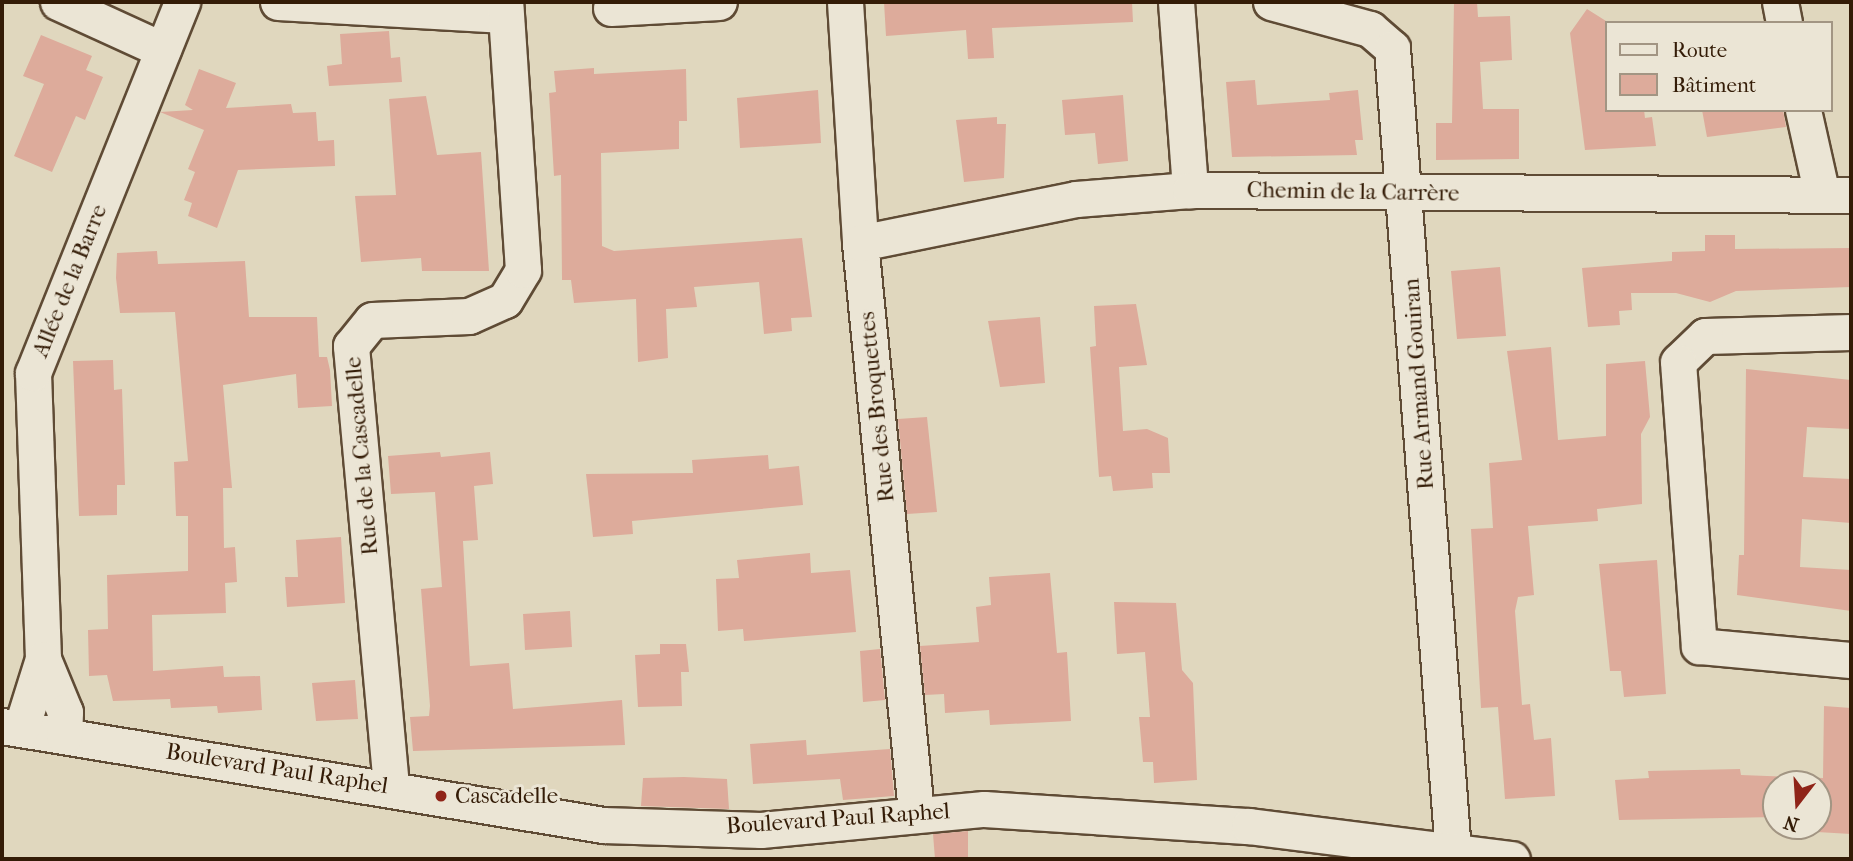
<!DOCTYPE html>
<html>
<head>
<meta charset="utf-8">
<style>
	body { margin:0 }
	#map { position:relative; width:1853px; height:861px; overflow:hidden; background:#e0d7be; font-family:"IM FELL French Canon",serif }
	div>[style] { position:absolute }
	.building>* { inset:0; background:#ddab9b }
	.roads { filter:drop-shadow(2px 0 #5f4b35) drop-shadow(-2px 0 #5f4b35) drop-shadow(0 2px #5f4b35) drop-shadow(0 -2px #5f4b35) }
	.minor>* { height:35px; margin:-17.5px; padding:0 17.5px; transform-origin:17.5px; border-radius:17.5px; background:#ebe5d5 }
	.dots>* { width:19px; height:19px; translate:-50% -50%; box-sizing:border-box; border:4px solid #ebe5d5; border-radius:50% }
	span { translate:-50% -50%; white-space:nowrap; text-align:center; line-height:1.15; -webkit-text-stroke:6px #ebe5d5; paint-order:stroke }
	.street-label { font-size:23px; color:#341c07 }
	.poi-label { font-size:23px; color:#341c07 }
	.left { translate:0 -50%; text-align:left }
	.frame { position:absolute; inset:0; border:4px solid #341c07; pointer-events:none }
	.legend { position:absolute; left:1605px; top:21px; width:228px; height:91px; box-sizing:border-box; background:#ebe5d5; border:2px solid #a29583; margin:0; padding:9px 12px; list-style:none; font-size:21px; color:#341c07 }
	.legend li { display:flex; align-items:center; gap:14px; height:35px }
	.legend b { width:35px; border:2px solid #a29583 }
	.north { position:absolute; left:1762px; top:770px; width:70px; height:70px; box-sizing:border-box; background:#ebe5d5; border:2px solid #a29583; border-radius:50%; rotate:197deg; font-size:19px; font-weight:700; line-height:28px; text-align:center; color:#341c07 }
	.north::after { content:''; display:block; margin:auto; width:24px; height:32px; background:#8f2418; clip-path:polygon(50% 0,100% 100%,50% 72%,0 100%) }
</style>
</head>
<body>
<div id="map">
	<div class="building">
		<i style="clip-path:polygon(884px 2px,1132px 2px,1133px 22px,992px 28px,994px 58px,968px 59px,966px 30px,886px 36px)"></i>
		<i style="clip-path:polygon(1454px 2px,1477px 2px,1478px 17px,1510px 16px,1512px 60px,1480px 62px,1483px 109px,1519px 109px,1519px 159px,1436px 160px,1436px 123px,1452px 123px)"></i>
		<i style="clip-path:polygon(1587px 9px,1606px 21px,1606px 110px,1644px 110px,1645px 118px,1652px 117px,1656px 146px,1585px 150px,1570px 33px)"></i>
		<i style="clip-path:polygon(389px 31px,391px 58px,400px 57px,402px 82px,329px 86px,327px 66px,342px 64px,340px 34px)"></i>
		<i style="clip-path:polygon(41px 35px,92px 56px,86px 70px,103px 77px,85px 120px,76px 116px,52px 172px,14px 156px,44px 84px,23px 76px)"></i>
		<i style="clip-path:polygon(594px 68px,594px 74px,686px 69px,687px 121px,679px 121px,679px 149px,601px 153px,602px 246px,614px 251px,802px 238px,812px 317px,791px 318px,792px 331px,764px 334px,759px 282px,694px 287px,697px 307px,666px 309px,668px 358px,638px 362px,636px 299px,574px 303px,571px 280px,562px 280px,561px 175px,554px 176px,549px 93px,556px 92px,554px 71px)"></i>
		<i style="clip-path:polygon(199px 69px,236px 83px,226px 108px,291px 104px,293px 113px,316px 112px,318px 141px,334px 140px,335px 166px,238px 170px,217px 228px,188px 216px,192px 203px,184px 200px,195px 172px,188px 169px,204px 130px,160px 112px,193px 110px,185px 105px)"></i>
		<i style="clip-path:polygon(1255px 80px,1257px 105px,1330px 100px,1329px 93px,1358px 90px,1363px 140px,1355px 140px,1357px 155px,1232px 157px,1226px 82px)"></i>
		<i style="clip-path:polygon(818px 90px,821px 143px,740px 148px,737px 98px)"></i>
		<i style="clip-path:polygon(1123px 95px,1128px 161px,1098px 164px,1095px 133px,1065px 135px,1062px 100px)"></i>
		<i style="clip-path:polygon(426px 96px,437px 155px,481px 152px,489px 271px,422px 271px,421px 258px,361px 262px,355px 196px,396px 195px,389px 99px)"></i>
		<i style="clip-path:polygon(1702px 110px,1783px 110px,1786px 127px,1707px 137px)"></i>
		<i style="clip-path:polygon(997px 117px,997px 124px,1006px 124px,1004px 178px,964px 182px,956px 120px)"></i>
		<i style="clip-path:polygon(1705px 235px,1735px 235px,1735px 249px,1851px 248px,1851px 287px,1736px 291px,1710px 302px,1676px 293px,1631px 293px,1632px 310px,1619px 311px,1620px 325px,1588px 327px,1582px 268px,1672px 261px,1672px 252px,1705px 251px)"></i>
		<i style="clip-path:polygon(157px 251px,158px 264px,245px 261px,249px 317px,317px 317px,319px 357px,327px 357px,330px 370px,332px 406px,298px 408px,296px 374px,223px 385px,232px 488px,223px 488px,224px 548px,235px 547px,237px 582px,225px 583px,226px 613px,152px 615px,153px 671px,223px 666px,224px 677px,260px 676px,262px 710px,218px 713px,217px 706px,171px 708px,170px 699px,113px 701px,107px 675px,89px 676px,88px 630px,108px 629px,107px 575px,188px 571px,188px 516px,176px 516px,174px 462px,188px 461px,175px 312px,120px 313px,116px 278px,117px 253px)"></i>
		<i style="clip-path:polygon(1500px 267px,1506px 336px,1457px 339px,1451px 271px)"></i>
		<i style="clip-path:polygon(1136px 304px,1147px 365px,1119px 367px,1123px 431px,1147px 429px,1168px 438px,1170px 473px,1152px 473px,1153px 488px,1113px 491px,1111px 476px,1099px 477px,1090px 347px,1096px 346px,1094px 306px)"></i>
		<i style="clip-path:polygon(1040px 317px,1045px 383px,1000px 387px,988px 321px)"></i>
		<i style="clip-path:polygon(1551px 347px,1558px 440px,1606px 436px,1606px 364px,1645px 361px,1650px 417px,1641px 434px,1642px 504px,1597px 509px,1598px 521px,1528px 526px,1534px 595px,1518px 597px,1515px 611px,1522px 705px,1530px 704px,1534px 740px,1551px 738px,1555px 796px,1505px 799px,1498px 707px,1481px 708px,1471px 529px,1493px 528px,1489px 463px,1522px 460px,1507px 351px)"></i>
		<i style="clip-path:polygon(113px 360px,114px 390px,122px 389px,125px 485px,117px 485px,117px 515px,79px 516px,73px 361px)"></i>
		<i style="clip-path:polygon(1746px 369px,1851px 380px,1851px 429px,1807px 427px,1803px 477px,1851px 479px,1851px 523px,1802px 519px,1800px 567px,1851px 570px,1851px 611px,1737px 595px,1739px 555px,1744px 555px)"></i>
		<i style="clip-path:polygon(927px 417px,937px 512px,907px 514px,898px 419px)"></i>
		<i style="clip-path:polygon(440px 452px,441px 457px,490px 452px,493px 484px,474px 486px,478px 540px,463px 541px,470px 666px,509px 663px,513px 709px,622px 700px,625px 745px,413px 751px,410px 717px,429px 716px,430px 706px,421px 589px,442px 587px,435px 492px,391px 494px,388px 456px)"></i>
		<i style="clip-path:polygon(768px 455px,769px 469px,799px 466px,803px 505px,632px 521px,633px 534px,593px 537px,586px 474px,693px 473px,692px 460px)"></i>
		<i style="clip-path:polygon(341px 537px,345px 603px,287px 607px,285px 577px,298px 577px,296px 540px)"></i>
		<i style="clip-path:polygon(810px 553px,811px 573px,850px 570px,856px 632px,744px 641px,743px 629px,718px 631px,716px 579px,739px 578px,737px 560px)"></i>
		<i style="clip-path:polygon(1657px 560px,1666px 694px,1624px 697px,1621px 671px,1610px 671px,1599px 564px)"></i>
		<i style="clip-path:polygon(1050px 573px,1057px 653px,1067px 652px,1071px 721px,990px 725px,989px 710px,945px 713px,944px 694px,925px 695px,920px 646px,979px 642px,976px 607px,991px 605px,989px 577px)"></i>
		<i style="clip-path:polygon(1114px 602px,1176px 603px,1182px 670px,1193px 683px,1197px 780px,1154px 783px,1153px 762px,1143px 762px,1139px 717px,1150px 717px,1145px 652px,1117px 654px)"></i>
		<i style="clip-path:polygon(570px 611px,572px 647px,525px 650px,523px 614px)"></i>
		<i style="clip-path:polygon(660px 644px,686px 644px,689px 672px,681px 672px,682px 706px,638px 707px,635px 655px,660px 654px)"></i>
		<i style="clip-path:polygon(880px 649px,885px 700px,863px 702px,860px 651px)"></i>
		<i style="clip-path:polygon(355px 680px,358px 719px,316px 721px,312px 683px)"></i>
		<i style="clip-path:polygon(1824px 706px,1851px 708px,1851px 834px,1800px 831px,1800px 826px,1818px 826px,1818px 784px,1776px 784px,1776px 817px,1619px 820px,1615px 780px,1649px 778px,1648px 771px,1740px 769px,1741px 775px,1823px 778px)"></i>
		<i style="clip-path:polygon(806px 740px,807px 755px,890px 749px,894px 796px,843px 800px,840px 779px,753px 784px,750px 744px)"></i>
		<i style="clip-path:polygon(684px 777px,727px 779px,729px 809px,641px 806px,643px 778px)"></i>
		<i style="clip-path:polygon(968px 831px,968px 859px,935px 859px,933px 834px)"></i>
	</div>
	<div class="roads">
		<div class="minor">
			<i style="left:58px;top:2px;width:115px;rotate:24.6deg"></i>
			<i style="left:278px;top:2px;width:227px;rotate:3.3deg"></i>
			<i style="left:845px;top:2px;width:241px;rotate:86.4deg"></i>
			<i style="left:860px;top:243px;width:572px;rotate:84.38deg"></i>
			<i style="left:1176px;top:2px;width:189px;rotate:85.7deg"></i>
			<i style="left:1271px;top:2px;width:103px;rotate:15.3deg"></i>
			<i style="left:1370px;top:29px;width:29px;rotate:41deg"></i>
			<i style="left:1392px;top:48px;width:805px;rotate:85.66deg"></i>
			<i style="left:1780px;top:2px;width:21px;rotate:79deg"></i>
			<i style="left:611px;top:8px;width:108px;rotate:-3.2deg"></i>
			<i style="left:1803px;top:110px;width:87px;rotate:77.4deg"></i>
			<i style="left:860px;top:243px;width:220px;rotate:-11.5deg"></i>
			<i style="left:1076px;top:199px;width:114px;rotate:-4.5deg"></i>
			<i style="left:1190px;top:190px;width:661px;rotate:0.43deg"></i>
			<i style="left:1851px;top:332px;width:146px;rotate:178.4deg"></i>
			<i style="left:1705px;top:336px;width:37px;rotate:136deg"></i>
			<i style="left:1678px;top:362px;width:285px;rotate:85.8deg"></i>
			<i style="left:1699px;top:646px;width:153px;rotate:5.3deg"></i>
			<i style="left:43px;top:659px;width:286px;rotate:-92deg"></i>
			<i style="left:33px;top:373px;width:400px;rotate:-68.1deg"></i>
			<i style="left:2px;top:726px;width:609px;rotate:9.35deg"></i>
			<i style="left:603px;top:825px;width:158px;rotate:1.8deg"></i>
			<i style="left:761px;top:830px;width:224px;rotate:-5.4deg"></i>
			<i style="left:984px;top:809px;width:266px;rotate:3.7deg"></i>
			<i style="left:1249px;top:826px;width:265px;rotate:7.2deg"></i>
			<i style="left:21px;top:729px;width:73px;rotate:-72.6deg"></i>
			<i style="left:43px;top:659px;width:57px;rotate:67.5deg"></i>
			<i style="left:65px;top:712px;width:24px;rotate:92deg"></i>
			<i style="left:391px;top:786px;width:442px;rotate:-95.2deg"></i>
			<i style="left:351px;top:346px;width:33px;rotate:-51deg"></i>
			<i style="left:372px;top:320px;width:97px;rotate:-2.4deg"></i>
			<i style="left:469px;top:316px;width:39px;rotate:-24deg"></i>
			<i style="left:505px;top:300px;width:35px;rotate:-59deg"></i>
			<i style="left:523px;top:270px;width:269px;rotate:-93.8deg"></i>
		</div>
	</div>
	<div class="dots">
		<i style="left:441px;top:796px;background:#8f2418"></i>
	</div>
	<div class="street-label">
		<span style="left:1353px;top:192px;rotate:1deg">Chemin de la Carrère</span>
		<span style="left:70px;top:281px;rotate:-68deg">Allée de la Barre</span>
		<span style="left:1419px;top:384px;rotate:-94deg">Rue Armand Gouiran</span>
		<span style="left:877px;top:407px;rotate:-96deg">Rue des Broquettes</span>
		<span style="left:362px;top:456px;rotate:-95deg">Rue de la Cascadelle</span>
		<span style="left:277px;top:769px;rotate:9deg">Boulevard Paul Raphel</span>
		<span style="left:838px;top:819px;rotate:-4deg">Boulevard Paul Raphel</span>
	</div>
	<div class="poi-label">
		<span class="left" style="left:455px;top:796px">Cascadelle</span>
	</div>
	<div class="frame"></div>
	<ul class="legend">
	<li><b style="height:9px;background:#ebe5d5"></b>Route</li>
	<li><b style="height:19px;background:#ddab9b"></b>Bâtiment</li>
	</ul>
	<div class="north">N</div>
</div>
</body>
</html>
